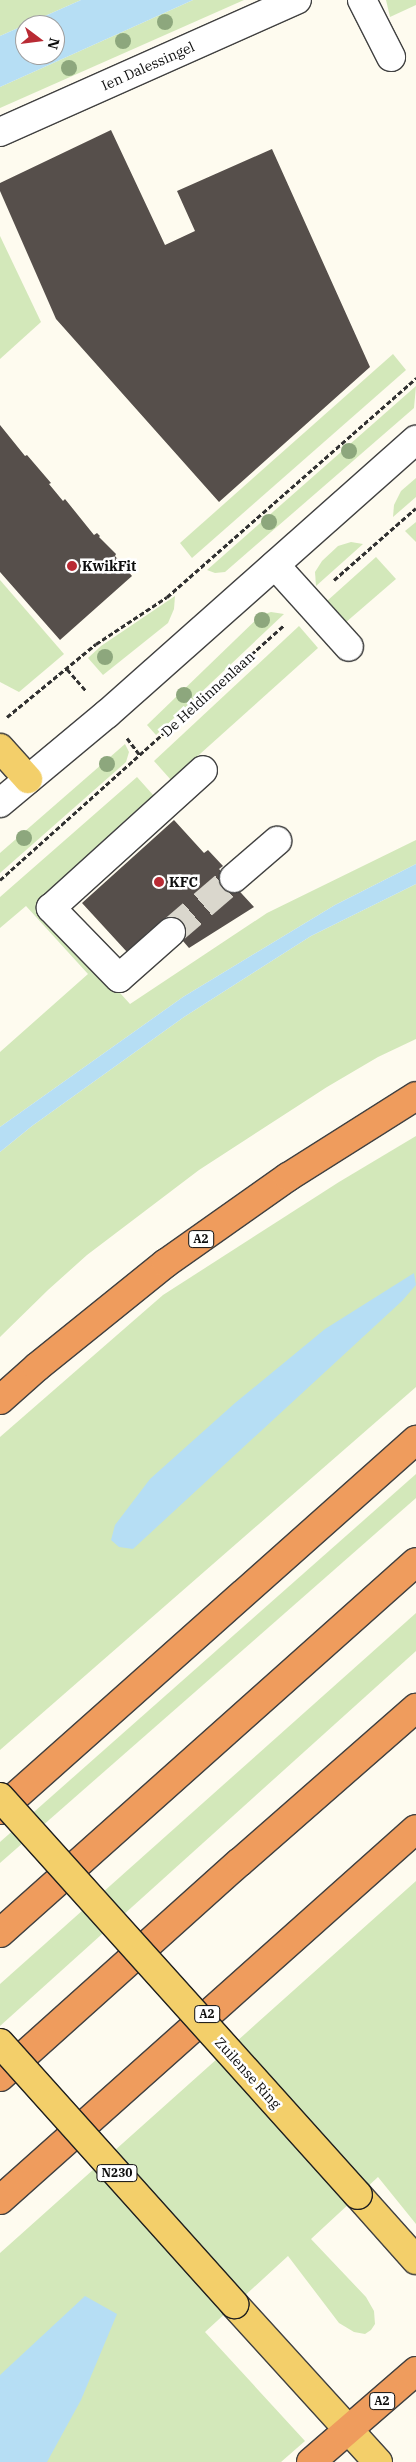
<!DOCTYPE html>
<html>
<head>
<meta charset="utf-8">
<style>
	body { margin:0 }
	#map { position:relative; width:416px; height:2462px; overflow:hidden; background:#fefbef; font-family:"IBM Plex Serif",serif }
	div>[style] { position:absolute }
	.green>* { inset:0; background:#d3e8ba }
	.water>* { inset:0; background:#b6def4 }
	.building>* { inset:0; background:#564f4b }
	.minor-tunnel>* { height:28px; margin-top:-14px; transform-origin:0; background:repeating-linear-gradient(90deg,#dad7cd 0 28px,transparent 0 42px) }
	.path>* { height:3px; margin-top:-1.5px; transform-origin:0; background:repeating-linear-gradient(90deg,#303030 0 5px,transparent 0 7.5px) }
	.roads { filter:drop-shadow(1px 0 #414141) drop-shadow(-1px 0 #414141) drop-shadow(0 1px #414141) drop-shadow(0 -1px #414141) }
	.minor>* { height:28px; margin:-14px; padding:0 14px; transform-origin:14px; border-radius:14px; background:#fff }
	.major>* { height:28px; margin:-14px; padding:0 14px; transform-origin:14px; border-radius:14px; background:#f3cf6a }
	.highway>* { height:28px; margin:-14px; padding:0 14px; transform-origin:14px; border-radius:14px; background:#ef9c5d }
	.bridges { filter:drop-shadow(1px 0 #1f1f1f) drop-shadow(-1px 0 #1f1f1f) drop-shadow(0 1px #1f1f1f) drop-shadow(0 -1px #1f1f1f) }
	.major-bridge>* { height:28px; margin:-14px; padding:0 14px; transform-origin:14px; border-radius:14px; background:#f3cf6a }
	.trees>* { width:16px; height:16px; margin:-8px; border-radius:50%; background:#8da77d }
	.dots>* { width:14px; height:14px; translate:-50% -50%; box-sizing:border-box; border:2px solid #fff; border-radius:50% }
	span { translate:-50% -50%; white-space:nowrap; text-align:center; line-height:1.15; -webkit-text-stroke:5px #fff; paint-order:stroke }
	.shield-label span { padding:1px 4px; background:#fff; border:1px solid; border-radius:4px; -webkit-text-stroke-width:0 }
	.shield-label { font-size:12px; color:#0e0e0e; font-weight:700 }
	.street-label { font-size:14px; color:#0e0e0e }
	.poi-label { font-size:14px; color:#0e0e0e; font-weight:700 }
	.left { translate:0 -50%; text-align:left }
	.north { position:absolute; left:15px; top:15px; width:50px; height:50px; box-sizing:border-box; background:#fff; border:1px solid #9f9f9f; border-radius:50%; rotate:105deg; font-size:14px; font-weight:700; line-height:20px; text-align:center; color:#0e0e0e }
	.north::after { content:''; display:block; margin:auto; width:18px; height:22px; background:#b92b34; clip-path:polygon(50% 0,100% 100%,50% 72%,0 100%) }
</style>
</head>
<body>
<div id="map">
	<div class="green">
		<i style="clip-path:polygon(0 0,81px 0,0 36px)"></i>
		<i style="clip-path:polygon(193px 0,244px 0,0 108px,0 87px)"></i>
		<i style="clip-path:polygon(416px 0,416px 5px,390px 17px,386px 0)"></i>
		<i style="clip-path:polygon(0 236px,41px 322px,0 359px)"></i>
		<i style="clip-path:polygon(393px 354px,406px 370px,192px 558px,180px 543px)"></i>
		<i style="clip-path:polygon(416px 386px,414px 408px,225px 572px,215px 573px,207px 570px)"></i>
		<i style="clip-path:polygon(416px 478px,416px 497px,393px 517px,394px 505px,401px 491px)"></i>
		<i style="clip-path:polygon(416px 522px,416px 542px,405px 531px)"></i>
		<i style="clip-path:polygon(351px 542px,363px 544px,316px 586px,315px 572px,322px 561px,338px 546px)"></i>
		<i style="clip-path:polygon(376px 557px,396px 579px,345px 623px,327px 601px)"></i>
		<i style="clip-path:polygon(0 580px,64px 654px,19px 692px,0 682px)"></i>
		<i style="clip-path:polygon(175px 596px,174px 609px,168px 623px,103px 675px,88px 658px,101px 646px)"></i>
		<i style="clip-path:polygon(271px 612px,284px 614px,156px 735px,147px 725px,261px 615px)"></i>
		<i style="clip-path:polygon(299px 626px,318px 648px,171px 780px,154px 761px)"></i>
		<i style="clip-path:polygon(125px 744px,129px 752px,126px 762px,0 873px,0 853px)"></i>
		<i style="clip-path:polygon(137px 777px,154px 796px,37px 901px,130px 1004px,267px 913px,416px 840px,416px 864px,335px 905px,183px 997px,0 1127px,0 1052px,88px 974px,26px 906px,0 928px,0 897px)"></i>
		<i style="clip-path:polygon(416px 884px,416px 1039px,378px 1057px,327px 1087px,199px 1170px,87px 1255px,48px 1290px,0 1337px,0 1152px,32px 1126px,184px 1017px,311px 936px)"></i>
		<i style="clip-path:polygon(416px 1136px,416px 1387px,0 1750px,0 1437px,163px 1295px,339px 1182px)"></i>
		<i style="clip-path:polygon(416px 1474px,416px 1498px,0 1863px,0 1842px)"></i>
		<i style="clip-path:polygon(416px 1613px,416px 1651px,0 2026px,0 1984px)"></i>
		<i style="clip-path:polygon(416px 1881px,416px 2224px,378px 2177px,311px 2239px,366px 2297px,374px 2311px,375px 2324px,371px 2330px,365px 2334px,354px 2332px,339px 2323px,288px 2256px,205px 2332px,305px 2441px,281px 2462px,0 2462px,0 2253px)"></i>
	</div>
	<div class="water">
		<i style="clip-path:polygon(evenodd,81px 0,193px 0,0 87px,0 36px,81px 0,25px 25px,55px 25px,55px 55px,25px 55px,25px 25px)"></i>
		<i style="clip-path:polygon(416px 864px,416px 884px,311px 936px,184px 1017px,32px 1126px,0 1152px,0 1127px,183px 997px,335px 905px)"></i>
		<i style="clip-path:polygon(414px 1273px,416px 1285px,402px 1301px,133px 1549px,119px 1547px,111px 1540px,115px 1525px,150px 1479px,235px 1403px,325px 1329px)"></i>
		<i style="clip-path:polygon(85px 2296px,117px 2314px,81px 2400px,47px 2462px,0 2462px,0 2375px)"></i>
	</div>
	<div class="building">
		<i style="clip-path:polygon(111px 130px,165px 245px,195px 231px,177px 191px,272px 149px,370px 367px,219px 502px,56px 319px,0 191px,0 183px)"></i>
		<i style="clip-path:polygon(0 425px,25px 456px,27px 455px,51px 483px,49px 484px,63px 501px,65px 499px,94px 535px,97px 533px,100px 536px,99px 537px,116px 554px,115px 556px,132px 576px,60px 640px,0 572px)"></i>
		<i style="clip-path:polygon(174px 820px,204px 853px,208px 850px,223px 866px,219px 869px,254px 907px,189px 948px,164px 919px,146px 934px,151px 939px,139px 947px,136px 944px,127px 952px,82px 903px)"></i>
	</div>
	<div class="minor-tunnel">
		<i style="left:171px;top:932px;width:83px;rotate:-40.6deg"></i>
	</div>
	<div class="path">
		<i style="left:334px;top:580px;width:109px;rotate:-41.3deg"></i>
		<i style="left:67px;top:669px;width:28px;rotate:49deg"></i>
		<i style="left:7px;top:717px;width:115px;rotate:-39.4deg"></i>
		<i style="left:96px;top:644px;width:85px;rotate:-33.5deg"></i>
		<i style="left:167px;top:597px;width:332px;rotate:-41.3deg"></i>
		<i style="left:127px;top:738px;width:21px;rotate:53deg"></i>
		<i style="left:0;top:880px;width:382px;rotate:-41.9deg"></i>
	</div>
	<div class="roads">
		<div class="minor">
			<i style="left:362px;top:0;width:64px;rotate:63deg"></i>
			<i style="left:0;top:132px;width:325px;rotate:-24deg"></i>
			<i style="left:275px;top:565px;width:110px;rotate:47.9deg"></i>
			<i style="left:0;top:803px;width:139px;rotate:-39.8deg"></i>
			<i style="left:107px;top:714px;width:413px;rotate:-41.6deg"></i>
			<i style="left:234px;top:878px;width:57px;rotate:-40.7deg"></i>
			<i style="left:171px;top:932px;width:69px;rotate:138.5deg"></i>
			<i style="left:119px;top:978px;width:98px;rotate:-134.2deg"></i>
			<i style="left:51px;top:908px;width:205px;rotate:-42.2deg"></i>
		</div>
		<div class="major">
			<i style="left:0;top:748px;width:42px;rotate:47.9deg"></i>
			<i style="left:358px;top:2195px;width:87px;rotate:48.3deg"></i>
			<i style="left:234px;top:2304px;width:214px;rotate:47.7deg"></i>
		</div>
		<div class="highway">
			<i style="left:0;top:1400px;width:50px;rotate:-41.7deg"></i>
			<i style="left:37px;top:1367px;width:166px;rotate:-38.9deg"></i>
			<i style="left:166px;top:1263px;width:149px;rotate:-35.2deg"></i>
			<i style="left:288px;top:1177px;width:151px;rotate:-32.3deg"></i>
			<i style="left:0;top:1810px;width:557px;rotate:-41.65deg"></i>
			<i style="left:0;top:1933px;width:557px;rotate:-41.73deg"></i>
			<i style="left:0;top:2077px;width:322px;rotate:-41.9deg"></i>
			<i style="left:240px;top:1862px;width:234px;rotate:-41.2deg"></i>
			<i style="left:0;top:2200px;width:557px;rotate:-41.73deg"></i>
			<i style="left:311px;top:2462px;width:139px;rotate:-40.9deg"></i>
		</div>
	</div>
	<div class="bridges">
		<div class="major-bridge">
			<i style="left:0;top:1797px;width:535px;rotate:48.03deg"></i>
			<i style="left:0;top:2043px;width:351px;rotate:48.1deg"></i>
		</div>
	</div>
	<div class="trees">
		<i style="left:165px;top:22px"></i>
		<i style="left:123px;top:41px"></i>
		<i style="left:69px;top:68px"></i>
		<i style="left:349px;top:451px"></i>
		<i style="left:269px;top:522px"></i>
		<i style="left:262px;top:620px"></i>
		<i style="left:105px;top:657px"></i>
		<i style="left:184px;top:695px"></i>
		<i style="left:107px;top:764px"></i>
		<i style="left:24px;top:838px"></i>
	</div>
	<div class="dots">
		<i style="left:72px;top:566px;background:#b92b34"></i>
		<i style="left:159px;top:882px;background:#b92b34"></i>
	</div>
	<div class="shield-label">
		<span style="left:201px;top:1239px">A2</span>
		<span style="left:207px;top:2014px">A2</span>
		<span style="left:117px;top:2173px">N230</span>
		<span style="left:382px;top:2401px">A2</span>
	</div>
	<div class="street-label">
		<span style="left:148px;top:66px;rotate:-24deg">Ien Dalessingel</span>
		<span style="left:208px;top:694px;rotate:-42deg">De Heldinnenlaan</span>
		<span style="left:248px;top:2073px;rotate:48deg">Zuilense Ring</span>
	</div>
	<div class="poi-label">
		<span class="left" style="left:82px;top:566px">KwikFit</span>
		<span class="left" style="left:169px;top:882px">KFC</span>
	</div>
	<div class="north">N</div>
</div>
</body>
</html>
